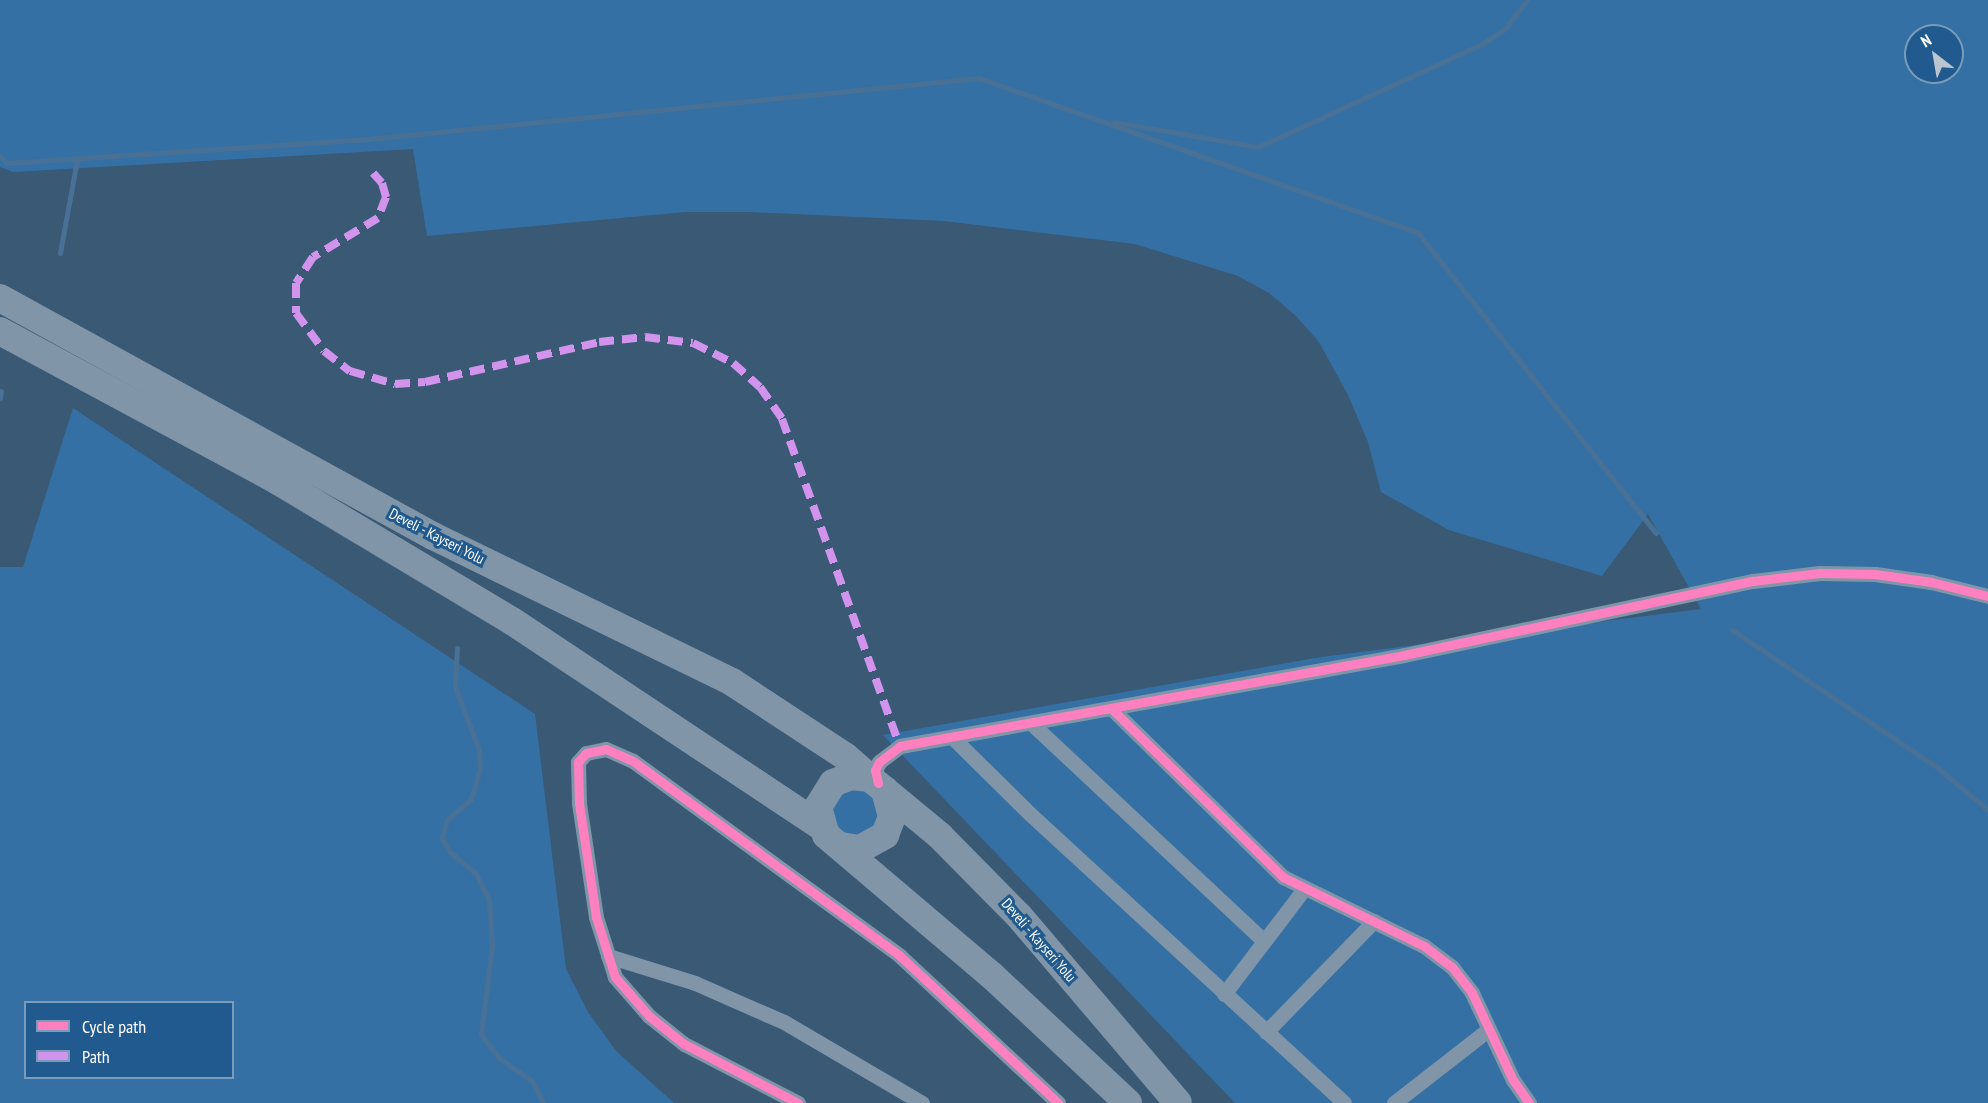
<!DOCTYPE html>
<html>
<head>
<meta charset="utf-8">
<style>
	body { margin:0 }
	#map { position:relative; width:1988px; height:1103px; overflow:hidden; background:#395975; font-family:"PT Sans Narrow",sans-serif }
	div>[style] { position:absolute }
	.green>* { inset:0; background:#3570a5 }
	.stream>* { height:5px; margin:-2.5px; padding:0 2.5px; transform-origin:2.5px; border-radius:2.5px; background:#497195 }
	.street>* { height:15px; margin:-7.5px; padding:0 7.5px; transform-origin:7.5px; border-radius:7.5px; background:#8095a8 }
	.highway>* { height:28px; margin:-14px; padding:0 14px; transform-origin:14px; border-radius:14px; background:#8095a8 }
	.quiet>* { height:8px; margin-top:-4px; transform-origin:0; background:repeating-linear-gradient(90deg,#d193ec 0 15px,transparent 0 23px) }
	.cycleway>* { height:9px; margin:-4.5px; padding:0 4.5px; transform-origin:4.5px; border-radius:4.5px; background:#ff80c0 }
	span { translate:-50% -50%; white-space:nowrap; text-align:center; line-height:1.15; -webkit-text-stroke:6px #205a8e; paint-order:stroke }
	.street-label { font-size:15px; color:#fff }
	.legend { position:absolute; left:24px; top:1001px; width:210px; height:78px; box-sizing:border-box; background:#205a8e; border:2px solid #799cbb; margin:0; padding:8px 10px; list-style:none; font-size:18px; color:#fff }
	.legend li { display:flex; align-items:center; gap:12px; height:30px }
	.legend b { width:30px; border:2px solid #799cbb }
	.north { position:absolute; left:1904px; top:24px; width:60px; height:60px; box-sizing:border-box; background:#205a8e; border:2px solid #799cbb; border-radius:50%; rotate:329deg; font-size:16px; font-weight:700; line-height:24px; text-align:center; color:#fff }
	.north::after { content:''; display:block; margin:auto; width:21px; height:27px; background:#bac5cf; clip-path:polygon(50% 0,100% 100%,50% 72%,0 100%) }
</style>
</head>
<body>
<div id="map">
	<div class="green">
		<i style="clip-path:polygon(evenodd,0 0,1988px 0,1988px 1103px,1235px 1103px,883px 735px,1321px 657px,1701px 609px,1648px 514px,1602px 576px,1449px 530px,1381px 492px,1368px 442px,1348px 395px,1319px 342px,1296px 316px,1269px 293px,1238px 276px,1135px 244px,944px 221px,750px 212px,685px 212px,427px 236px,413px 149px,13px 172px,0 167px,0 0,1916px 36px,1952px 36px,1952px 72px,1916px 72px,1916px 36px)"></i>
		<i style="clip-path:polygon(evenodd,73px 408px,535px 714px,566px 969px,588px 1012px,616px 1051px,674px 1103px,0 1103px,0 567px,23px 567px,73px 408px,26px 1002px,232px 1002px,232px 1078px,26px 1078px,26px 1002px)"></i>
		<i style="clip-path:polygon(846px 789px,871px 792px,879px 822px,865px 836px,840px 832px,830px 809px)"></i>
	</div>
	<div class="stream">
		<i style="left:1114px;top:122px;width:146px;rotate:9.8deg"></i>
		<i style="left:1258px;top:147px;width:247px;rotate:-24.7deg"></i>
		<i style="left:1482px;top:44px;width:27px;rotate:-33deg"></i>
		<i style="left:1505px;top:29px;width:36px;rotate:-53deg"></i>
		<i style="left:0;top:156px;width:10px;rotate:45deg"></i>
		<i style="left:7px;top:163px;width:363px;rotate:-3.8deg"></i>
		<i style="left:369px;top:139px;width:613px;rotate:-5.71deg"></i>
		<i style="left:979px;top:78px;width:466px;rotate:19.4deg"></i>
		<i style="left:1418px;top:233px;width:383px;rotate:51.6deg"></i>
		<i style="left:60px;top:253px;width:96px;rotate:-79.7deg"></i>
		<i style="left:0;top:398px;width:7px;rotate:-82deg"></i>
		<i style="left:1732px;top:630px;width:248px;rotate:33.8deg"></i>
		<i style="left:1938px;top:768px;width:65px;rotate:40deg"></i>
		<i style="left:457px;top:648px;width:39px;rotate:93deg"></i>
		<i style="left:455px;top:687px;width:67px;rotate:69.1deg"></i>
		<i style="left:479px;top:750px;width:19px;rotate:87deg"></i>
		<i style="left:480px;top:769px;width:31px;rotate:107deg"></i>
		<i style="left:471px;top:799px;width:32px;rotate:139deg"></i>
		<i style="left:447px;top:820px;width:19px;rotate:106deg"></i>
		<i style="left:442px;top:838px;width:16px;rotate:60deg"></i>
		<i style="left:450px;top:852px;width:34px;rotate:40deg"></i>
		<i style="left:476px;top:874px;width:29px;rotate:63deg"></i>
		<i style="left:489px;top:900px;width:46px;rotate:86.3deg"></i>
		<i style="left:492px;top:946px;width:89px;rotate:97.1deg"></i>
		<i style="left:481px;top:1034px;width:30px;rotate:53deg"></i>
		<i style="left:499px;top:1058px;width:40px;rotate:34.9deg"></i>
		<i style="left:532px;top:1081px;width:25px;rotate:63deg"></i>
	</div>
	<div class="street">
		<i style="left:1112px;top:709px;width:240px;rotate:44.5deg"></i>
		<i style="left:1283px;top:877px;width:157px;rotate:26.1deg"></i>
		<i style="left:1424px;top:946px;width:35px;rotate:37deg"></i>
		<i style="left:1452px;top:967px;width:33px;rotate:52deg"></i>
		<i style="left:1472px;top:993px;width:96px;rotate:64.8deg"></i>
		<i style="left:1513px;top:1080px;width:28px;rotate:55deg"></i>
		<i style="left:1031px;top:723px;width:319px;rotate:43.1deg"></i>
		<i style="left:952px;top:737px;width:108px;rotate:44.6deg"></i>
		<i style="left:1029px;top:813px;width:428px;rotate:42.6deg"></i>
		<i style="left:878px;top:783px;width:13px;rotate:-103deg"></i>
		<i style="left:875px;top:770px;width:9px;rotate:-63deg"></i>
		<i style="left:879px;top:762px;width:26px;rotate:-37deg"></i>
		<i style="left:900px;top:746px;width:512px;rotate:-10.23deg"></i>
		<i style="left:1404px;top:655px;width:357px;rotate:-12deg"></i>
		<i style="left:1753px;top:581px;width:67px;rotate:-6.8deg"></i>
		<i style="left:1820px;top:573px;width:55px;rotate:1deg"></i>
		<i style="left:1875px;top:574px;width:57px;rotate:8.1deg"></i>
		<i style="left:1931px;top:582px;width:59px;rotate:13.8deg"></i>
		<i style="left:608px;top:956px;width:91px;rotate:17.2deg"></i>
		<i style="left:695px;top:983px;width:97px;rotate:23.7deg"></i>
		<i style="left:784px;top:1022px;width:160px;rotate:30.4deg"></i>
		<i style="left:1224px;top:994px;width:132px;rotate:-52.7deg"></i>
		<i style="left:1266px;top:1032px;width:155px;rotate:-45.8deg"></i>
		<i style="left:798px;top:1103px;width:128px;rotate:-152.6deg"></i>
		<i style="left:684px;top:1044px;width:45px;rotate:-141.3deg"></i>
		<i style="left:649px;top:1016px;width:52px;rotate:-131.1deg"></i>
		<i style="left:615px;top:977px;width:63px;rotate:-107.6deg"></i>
		<i style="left:596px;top:917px;width:115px;rotate:-98.5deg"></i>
		<i style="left:579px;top:803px;width:41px;rotate:-91.4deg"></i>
		<i style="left:578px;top:762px;width:12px;rotate:-48deg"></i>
		<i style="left:586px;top:753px;width:20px;rotate:-11deg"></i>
		<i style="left:606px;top:749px;width:30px;rotate:24deg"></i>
		<i style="left:633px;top:761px;width:331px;rotate:36.1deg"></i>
		<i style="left:900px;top:956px;width:216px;rotate:42.9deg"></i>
		<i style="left:1394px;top:1103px;width:120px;rotate:-37.9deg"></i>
	</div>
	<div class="highway">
		<i style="left:0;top:298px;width:494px;rotate:28.8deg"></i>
		<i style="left:433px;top:536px;width:333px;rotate:26deg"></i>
		<i style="left:732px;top:682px;width:136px;rotate:33.3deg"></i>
		<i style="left:846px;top:757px;width:32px;rotate:41deg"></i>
		<i style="left:0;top:331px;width:316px;rotate:28.3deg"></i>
		<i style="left:278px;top:481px;width:273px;rotate:30.9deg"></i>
		<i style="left:512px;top:621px;width:371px;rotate:33.6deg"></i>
		<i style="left:841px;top:846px;width:19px;rotate:9deg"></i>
		<i style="left:860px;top:849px;width:29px;rotate:-29deg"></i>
		<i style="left:885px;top:835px;width:19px;rotate:-69deg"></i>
		<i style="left:892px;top:817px;width:28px;rotate:-105deg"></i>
		<i style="left:1128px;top:1103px;width:187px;rotate:-136.9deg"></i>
		<i style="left:991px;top:975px;width:216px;rotate:-139.7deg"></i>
		<i style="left:826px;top:835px;width:29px;rotate:-106deg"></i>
		<i style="left:818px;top:807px;width:28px;rotate:-58deg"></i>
		<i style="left:833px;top:783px;width:19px;rotate:-21deg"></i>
		<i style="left:851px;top:776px;width:19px;rotate:6deg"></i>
		<i style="left:870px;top:778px;width:91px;rotate:39.6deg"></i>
		<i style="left:940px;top:836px;width:112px;rotate:45.4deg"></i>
		<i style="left:1019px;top:916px;width:245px;rotate:49.6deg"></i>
	</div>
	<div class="quiet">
		<i style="left:373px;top:173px;width:13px;rotate:48deg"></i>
		<i style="left:382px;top:183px;width:15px;rotate:74deg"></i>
		<i style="left:386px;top:197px;width:22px;rotate:111deg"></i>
		<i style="left:378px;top:218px;width:76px;rotate:149deg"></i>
		<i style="left:313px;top:257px;width:31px;rotate:123deg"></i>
		<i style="left:296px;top:283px;width:30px;rotate:90deg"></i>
		<i style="left:296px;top:313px;width:47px;rotate:53.6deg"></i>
		<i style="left:324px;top:351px;width:33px;rotate:38deg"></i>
		<i style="left:350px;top:371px;width:47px;rotate:16.1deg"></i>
		<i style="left:395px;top:384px;width:30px;rotate:-4deg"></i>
		<i style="left:425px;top:382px;width:179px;rotate:-12.9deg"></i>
		<i style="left:599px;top:342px;width:46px;rotate:-6.2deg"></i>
		<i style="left:645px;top:337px;width:48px;rotate:7.1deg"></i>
		<i style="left:693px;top:343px;width:45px;rotate:26.6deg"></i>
		<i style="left:733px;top:363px;width:36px;rotate:42deg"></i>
		<i style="left:760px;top:387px;width:39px;rotate:55deg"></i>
		<i style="left:782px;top:419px;width:348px;rotate:70.2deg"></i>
	</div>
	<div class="cycleway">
		<i style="left:1112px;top:709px;width:240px;rotate:44.5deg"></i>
		<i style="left:1283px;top:877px;width:157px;rotate:26.1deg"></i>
		<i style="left:1424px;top:946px;width:35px;rotate:37deg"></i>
		<i style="left:1452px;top:967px;width:33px;rotate:52deg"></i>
		<i style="left:1472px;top:993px;width:96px;rotate:64.8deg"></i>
		<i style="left:1513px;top:1080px;width:28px;rotate:55deg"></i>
		<i style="left:878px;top:783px;width:13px;rotate:-103deg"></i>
		<i style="left:875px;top:770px;width:9px;rotate:-63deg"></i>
		<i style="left:879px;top:762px;width:26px;rotate:-37deg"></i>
		<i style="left:900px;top:746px;width:512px;rotate:-10.23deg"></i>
		<i style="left:1404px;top:655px;width:357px;rotate:-12deg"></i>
		<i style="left:1753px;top:581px;width:67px;rotate:-6.8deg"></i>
		<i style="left:1820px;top:573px;width:55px;rotate:1deg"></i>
		<i style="left:1875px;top:574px;width:57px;rotate:8.1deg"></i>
		<i style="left:1931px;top:582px;width:59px;rotate:13.8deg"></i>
		<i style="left:798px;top:1103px;width:128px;rotate:-152.6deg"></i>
		<i style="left:684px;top:1044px;width:45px;rotate:-141.3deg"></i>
		<i style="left:649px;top:1016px;width:52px;rotate:-131.1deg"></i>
		<i style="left:615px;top:977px;width:63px;rotate:-107.6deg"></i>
		<i style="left:596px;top:917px;width:115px;rotate:-98.5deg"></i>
		<i style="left:579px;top:803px;width:41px;rotate:-91.4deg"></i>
		<i style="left:578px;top:762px;width:12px;rotate:-48deg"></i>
		<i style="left:586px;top:753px;width:20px;rotate:-11deg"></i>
		<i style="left:606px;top:749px;width:30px;rotate:24deg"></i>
		<i style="left:633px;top:761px;width:331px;rotate:36.1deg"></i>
		<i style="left:900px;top:956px;width:216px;rotate:42.9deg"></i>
	</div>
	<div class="street-label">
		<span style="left:437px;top:536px;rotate:27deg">Develi - Kayseri Yolu</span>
		<span style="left:1039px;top:940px;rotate:49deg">Develi - Kayseri Yolu</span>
	</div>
	<ul class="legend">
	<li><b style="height:8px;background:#ff80c0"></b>Cycle path</li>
	<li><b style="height:8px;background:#d193ec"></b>Path</li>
	</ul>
	<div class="north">N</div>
</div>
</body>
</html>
